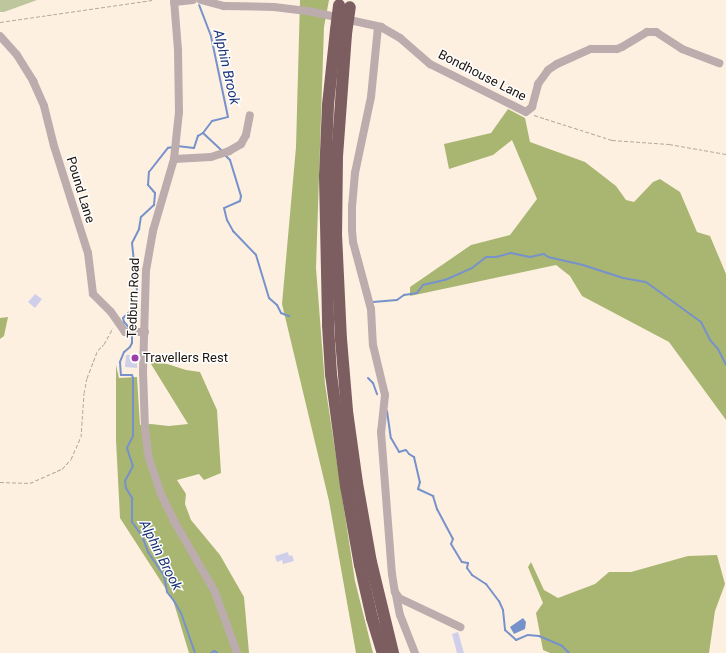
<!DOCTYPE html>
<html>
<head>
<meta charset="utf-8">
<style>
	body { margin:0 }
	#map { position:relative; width:726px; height:653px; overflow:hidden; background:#fdf0e1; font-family:Roboto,sans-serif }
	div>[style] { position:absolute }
	.green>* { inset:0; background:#bdc69c }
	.forest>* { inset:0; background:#a9b672 }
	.water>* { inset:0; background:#7792cb }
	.stream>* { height:2px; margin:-1px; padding:0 1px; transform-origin:1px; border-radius:1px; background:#7792cb }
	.building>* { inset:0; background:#cfcfec }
	.path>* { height:1px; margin-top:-0.5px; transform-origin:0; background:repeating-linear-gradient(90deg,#b4a99c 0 4px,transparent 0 6px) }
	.minor>* { height:8px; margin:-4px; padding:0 4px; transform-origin:4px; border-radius:4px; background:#bcacad }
	.highway>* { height:12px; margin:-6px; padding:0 6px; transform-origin:6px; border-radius:6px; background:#7c5e60 }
	.highway-bridge>* { height:12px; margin:-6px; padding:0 6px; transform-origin:6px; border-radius:6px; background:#7c5e60 }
	.dots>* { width:11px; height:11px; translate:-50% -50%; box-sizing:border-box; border:2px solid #fff; border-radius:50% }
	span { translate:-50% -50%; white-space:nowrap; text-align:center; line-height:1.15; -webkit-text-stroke:3px #fff; paint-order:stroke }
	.street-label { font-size:13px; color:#1c140c }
	.poi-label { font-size:13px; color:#1c140c }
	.left { translate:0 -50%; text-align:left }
	.water-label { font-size:14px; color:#193377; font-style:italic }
</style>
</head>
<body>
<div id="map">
	<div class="green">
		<i style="clip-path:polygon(0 0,37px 0,4px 12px,0 12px)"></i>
	</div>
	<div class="forest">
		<i style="clip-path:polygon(300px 0,329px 0,324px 27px,316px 268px,325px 384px,355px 581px,373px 653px,356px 653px,329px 501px,282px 304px,296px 147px)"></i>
		<i style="clip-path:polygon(508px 109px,525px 118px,530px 142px,585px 162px,616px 186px,626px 200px,634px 202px,653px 182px,660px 179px,680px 192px,697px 232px,710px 236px,726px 274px,726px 420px,669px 342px,582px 296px,570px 276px,556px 265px,410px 296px,410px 287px,471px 245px,510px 235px,537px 199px,512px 140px,493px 155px,449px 169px,444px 144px,491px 133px)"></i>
		<i style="clip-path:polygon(8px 317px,4px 336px,0 339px,0 318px)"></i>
		<i style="clip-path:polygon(155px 360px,186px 370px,200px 372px,217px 410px,221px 473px,204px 480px,199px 474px,177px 480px,186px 494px,185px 504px,191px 520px,220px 555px,244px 597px,249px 653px,189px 653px,173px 600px,120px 518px,116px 440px,116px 365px,119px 378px,137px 377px,140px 425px,151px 424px,169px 426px,188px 424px,151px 364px)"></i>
		<i style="clip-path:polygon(717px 555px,725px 584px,715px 611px,709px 653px,550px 653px,543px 650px,536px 613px,543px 603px,528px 567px,531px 562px,544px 590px,558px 598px,595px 584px,609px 572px,631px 572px,688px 556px)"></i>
	</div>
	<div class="water">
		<i style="clip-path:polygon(523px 618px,526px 622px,525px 629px,514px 634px,510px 627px)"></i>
	</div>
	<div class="stream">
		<i style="left:203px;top:133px;width:26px;rotate:43deg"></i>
		<i style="left:177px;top:146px;width:17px;rotate:7deg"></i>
		<i style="left:194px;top:148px;width:13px;rotate:-72deg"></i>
		<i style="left:198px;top:136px;width:6px;rotate:-31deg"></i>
		<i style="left:203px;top:133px;width:15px;rotate:-53deg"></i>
		<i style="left:212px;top:121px;width:16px;rotate:-14deg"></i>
		<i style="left:228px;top:117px;width:83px;rotate:-101.9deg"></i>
		<i style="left:211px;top:36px;width:33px;rotate:-111deg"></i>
		<i style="left:225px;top:155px;width:7px;rotate:45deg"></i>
		<i style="left:230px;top:160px;width:38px;rotate:73deg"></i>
		<i style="left:241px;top:196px;width:5px;rotate:101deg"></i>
		<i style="left:240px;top:201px;width:17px;rotate:156deg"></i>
		<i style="left:224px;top:208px;width:12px;rotate:76deg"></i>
		<i style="left:227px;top:220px;width:13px;rotate:61deg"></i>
		<i style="left:233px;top:231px;width:33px;rotate:46deg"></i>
		<i style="left:256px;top:255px;width:45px;rotate:73.2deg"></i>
		<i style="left:269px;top:298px;width:11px;rotate:41deg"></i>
		<i style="left:277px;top:305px;width:9px;rotate:63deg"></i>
		<i style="left:281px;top:313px;width:9px;rotate:21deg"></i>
		<i style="left:373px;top:302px;width:24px;rotate:-5deg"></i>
		<i style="left:397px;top:300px;width:9px;rotate:-36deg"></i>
		<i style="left:404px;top:295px;width:13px;rotate:-9deg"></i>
		<i style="left:417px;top:293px;width:10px;rotate:-53deg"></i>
		<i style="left:423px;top:285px;width:23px;rotate:-13deg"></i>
		<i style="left:445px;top:280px;width:30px;rotate:-24deg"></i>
		<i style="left:472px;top:268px;width:18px;rotate:-38deg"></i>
		<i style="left:486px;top:257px;width:10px"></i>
		<i style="left:496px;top:257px;width:16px;rotate:-15deg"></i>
		<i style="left:511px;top:253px;width:19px;rotate:12deg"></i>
		<i style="left:530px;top:257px;width:14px;rotate:-12deg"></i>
		<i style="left:544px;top:254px;width:5px;rotate:37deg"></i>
		<i style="left:548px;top:257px;width:36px;rotate:13deg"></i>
		<i style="left:583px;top:265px;width:42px;rotate:18deg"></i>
		<i style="left:623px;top:278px;width:23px;rotate:10deg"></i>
		<i style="left:646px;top:282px;width:68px;rotate:36deg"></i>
		<i style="left:701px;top:322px;width:20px;rotate:63deg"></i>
		<i style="left:710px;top:340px;width:12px;rotate:48deg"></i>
		<i style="left:718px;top:349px;width:18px;rotate:63deg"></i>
		<i style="left:131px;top:330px;width:11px;rotate:-131deg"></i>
		<i style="left:124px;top:322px;width:4px;rotate:-104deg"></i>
		<i style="left:123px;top:318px;width:19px;rotate:-43deg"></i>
		<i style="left:137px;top:305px;width:5px;rotate:-79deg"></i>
		<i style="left:138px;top:300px;width:57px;rotate:-96deg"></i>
		<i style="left:132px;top:243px;width:16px;rotate:-63deg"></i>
		<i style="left:139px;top:229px;width:12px;rotate:-81deg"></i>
		<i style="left:141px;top:217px;width:18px;rotate:-43deg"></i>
		<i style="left:154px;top:205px;width:12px;rotate:-85deg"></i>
		<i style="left:155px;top:193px;width:11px;rotate:-131deg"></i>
		<i style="left:148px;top:185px;width:13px;rotate:-86deg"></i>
		<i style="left:149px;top:172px;width:31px;rotate:-52deg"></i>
		<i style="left:168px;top:148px;width:5px;rotate:-11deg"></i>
		<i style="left:132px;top:334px;width:9px;rotate:90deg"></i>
		<i style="left:132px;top:343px;width:4px;rotate:117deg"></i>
		<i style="left:130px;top:347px;width:8px;rotate:140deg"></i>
		<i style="left:124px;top:352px;width:11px;rotate:112deg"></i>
		<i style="left:120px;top:362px;width:13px;rotate:86deg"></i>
		<i style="left:121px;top:375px;width:11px"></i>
		<i style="left:132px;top:375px;width:3px;rotate:72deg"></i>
		<i style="left:133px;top:378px;width:58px;rotate:90deg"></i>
		<i style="left:133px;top:436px;width:13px;rotate:117deg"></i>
		<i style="left:127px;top:448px;width:19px;rotate:72deg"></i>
		<i style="left:133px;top:466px;width:17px;rotate:118deg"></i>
		<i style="left:125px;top:481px;width:7px;rotate:82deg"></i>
		<i style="left:126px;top:488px;width:12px;rotate:59deg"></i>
		<i style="left:132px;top:498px;width:24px;rotate:90deg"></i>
		<i style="left:132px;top:522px;width:17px;rotate:54deg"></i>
		<i style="left:142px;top:536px;width:17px;rotate:69deg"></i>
		<i style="left:148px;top:552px;width:29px;rotate:56deg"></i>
		<i style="left:164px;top:576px;width:16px;rotate:79deg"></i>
		<i style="left:167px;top:592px;width:11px;rotate:52deg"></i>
		<i style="left:174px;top:601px;width:14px;rotate:60deg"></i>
		<i style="left:181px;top:613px;width:42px;rotate:70.7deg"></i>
		<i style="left:368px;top:378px;width:7px;rotate:45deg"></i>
		<i style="left:373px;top:383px;width:12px;rotate:70deg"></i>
		<i style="left:387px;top:411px;width:27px;rotate:82deg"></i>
		<i style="left:391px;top:438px;width:16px;rotate:60deg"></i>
		<i style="left:399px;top:452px;width:7px;rotate:-16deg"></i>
		<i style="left:406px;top:450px;width:5px;rotate:53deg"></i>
		<i style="left:409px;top:454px;width:6px;rotate:31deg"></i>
		<i style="left:414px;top:457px;width:26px;rotate:77deg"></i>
		<i style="left:420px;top:482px;width:7px;rotate:106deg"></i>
		<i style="left:418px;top:489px;width:17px;rotate:25deg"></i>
		<i style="left:433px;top:496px;width:14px;rotate:73deg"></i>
		<i style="left:437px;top:509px;width:34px;rotate:62deg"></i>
		<i style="left:453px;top:539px;width:5px;rotate:112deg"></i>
		<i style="left:451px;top:544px;width:21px;rotate:59deg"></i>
		<i style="left:462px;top:562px;width:6px;rotate:9deg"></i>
		<i style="left:468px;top:563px;width:5px;rotate:101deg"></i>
		<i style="left:467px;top:568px;width:9px;rotate:54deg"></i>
		<i style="left:472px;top:575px;width:17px;rotate:33deg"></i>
		<i style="left:486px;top:584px;width:21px;rotate:53deg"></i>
		<i style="left:499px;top:601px;width:10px;rotate:66deg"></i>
		<i style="left:503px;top:610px;width:20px;rotate:84deg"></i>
		<i style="left:505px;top:630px;width:15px;rotate:42deg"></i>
		<i style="left:516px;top:640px;width:13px;rotate:-23deg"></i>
		<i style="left:528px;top:635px;width:11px;rotate:5deg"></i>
		<i style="left:539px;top:636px;width:25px;rotate:23deg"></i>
		<i style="left:562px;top:646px;width:10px;rotate:45deg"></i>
		<i style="left:211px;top:653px;width:4px;rotate:-34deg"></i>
		<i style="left:214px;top:651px;width:4px;rotate:27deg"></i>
	</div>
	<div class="building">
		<i style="clip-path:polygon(35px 294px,42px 299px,35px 308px,28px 302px)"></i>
		<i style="clip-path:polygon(126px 355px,137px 355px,137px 368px,125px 367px)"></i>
		<i style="clip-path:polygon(288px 552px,289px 556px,292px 555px,294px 561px,283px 564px,282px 560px,277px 562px,275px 556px)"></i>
		<i style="clip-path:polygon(458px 632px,464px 653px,457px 653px,452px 634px)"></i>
	</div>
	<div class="path">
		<i style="left:0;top:22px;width:154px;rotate:-8.2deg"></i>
		<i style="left:534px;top:115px;width:82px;rotate:17.8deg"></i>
		<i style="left:612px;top:140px;width:57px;rotate:4deg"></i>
		<i style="left:669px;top:144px;width:58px;rotate:10deg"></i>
		<i style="left:0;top:482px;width:30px;rotate:2deg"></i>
		<i style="left:30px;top:483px;width:35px;rotate:-24deg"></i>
		<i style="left:62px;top:469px;width:13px;rotate:-48deg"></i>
		<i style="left:71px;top:459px;width:24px;rotate:-66deg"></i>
		<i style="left:81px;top:437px;width:44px;rotate:-86.1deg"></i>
		<i style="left:84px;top:393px;width:15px;rotate:-79deg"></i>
		<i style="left:87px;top:378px;width:30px;rotate:-69deg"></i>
		<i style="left:98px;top:350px;width:8px;rotate:-45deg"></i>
		<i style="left:104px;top:344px;width:18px;rotate:-61deg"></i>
	</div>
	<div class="minor">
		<i style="left:174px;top:0;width:50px;rotate:85.4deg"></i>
		<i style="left:178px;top:50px;width:62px;rotate:89.1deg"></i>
		<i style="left:179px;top:112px;width:47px;rotate:96.1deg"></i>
		<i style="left:174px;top:159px;width:75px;rotate:106.3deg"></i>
		<i style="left:153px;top:231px;width:40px;rotate:100deg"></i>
		<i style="left:146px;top:270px;width:102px;rotate:91.7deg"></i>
		<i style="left:143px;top:372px;width:57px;rotate:88deg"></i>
		<i style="left:145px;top:429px;width:26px;rotate:83deg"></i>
		<i style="left:148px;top:455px;width:41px;rotate:71.6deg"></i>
		<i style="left:161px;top:494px;width:30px;rotate:64deg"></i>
		<i style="left:174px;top:521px;width:82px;rotate:60deg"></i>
		<i style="left:215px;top:592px;width:65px;rotate:70.2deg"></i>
		<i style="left:201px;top:0;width:24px;rotate:15deg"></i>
		<i style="left:224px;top:6px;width:50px;rotate:1.1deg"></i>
		<i style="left:274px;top:7px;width:39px;rotate:7deg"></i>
		<i style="left:313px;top:12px;width:70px;rotate:12.4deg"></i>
		<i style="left:381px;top:27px;width:22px;rotate:30deg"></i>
		<i style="left:400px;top:38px;width:40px;rotate:41deg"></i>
		<i style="left:430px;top:64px;width:107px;rotate:26.6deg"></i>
		<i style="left:526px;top:112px;width:8px;rotate:-40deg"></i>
		<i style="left:532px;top:107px;width:24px;rotate:-75deg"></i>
		<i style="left:538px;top:84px;width:17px;rotate:-54deg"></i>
		<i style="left:548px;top:70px;width:11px;rotate:-34deg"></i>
		<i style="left:557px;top:64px;width:37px;rotate:-24deg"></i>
		<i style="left:591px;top:49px;width:26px"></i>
		<i style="left:617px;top:49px;width:5px;rotate:-22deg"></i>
		<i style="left:622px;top:47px;width:29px;rotate:-31deg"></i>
		<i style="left:647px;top:32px;width:9px"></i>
		<i style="left:656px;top:32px;width:31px;rotate:33deg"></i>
		<i style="left:682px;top:49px;width:40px;rotate:21deg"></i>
		<i style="left:174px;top:2px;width:19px;rotate:-6deg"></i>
		<i style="left:378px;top:27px;width:70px;rotate:95.7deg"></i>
		<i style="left:371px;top:97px;width:78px;rotate:101.9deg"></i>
		<i style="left:355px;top:173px;width:33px;rotate:95deg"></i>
		<i style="left:352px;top:206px;width:24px;rotate:90deg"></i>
		<i style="left:352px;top:230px;width:12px;rotate:85deg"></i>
		<i style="left:353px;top:242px;width:69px;rotate:75deg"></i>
		<i style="left:371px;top:309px;width:36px;rotate:87deg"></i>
		<i style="left:373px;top:345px;width:51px;rotate:76.5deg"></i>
		<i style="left:385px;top:395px;width:37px;rotate:96deg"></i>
		<i style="left:381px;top:432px;width:142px;rotate:85.6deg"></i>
		<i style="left:392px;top:574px;width:18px;rotate:81deg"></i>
		<i style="left:395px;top:592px;width:7px;rotate:56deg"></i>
		<i style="left:399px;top:598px;width:68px;rotate:25.4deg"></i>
		<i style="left:0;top:36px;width:25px;rotate:48deg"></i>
		<i style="left:17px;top:55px;width:31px;rotate:58deg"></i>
		<i style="left:33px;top:81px;width:27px;rotate:66deg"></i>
		<i style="left:44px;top:106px;width:41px;rotate:76deg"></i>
		<i style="left:54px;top:146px;width:112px;rotate:72.4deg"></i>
		<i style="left:88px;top:253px;width:41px;rotate:83deg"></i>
		<i style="left:93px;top:294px;width:25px;rotate:45deg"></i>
		<i style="left:111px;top:312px;width:24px;rotate:55deg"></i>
		<i style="left:125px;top:332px;width:20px"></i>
		<i style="left:174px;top:159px;width:37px;rotate:-3deg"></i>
		<i style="left:211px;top:157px;width:19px;rotate:-18deg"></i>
		<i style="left:229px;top:151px;width:14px;rotate:-30deg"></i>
		<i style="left:241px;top:144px;width:10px;rotate:-61deg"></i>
		<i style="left:246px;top:135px;width:20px;rotate:-79deg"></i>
		<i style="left:396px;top:595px;width:20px;rotate:79deg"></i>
		<i style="left:400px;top:615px;width:41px;rotate:68.5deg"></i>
	</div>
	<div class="highway">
		<i style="left:336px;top:30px;width:75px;rotate:96.1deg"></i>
		<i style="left:328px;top:105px;width:71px;rotate:92.4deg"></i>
		<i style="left:325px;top:176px;width:149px;rotate:88.8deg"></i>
		<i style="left:328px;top:325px;width:49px;rotate:86.5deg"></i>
		<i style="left:331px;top:374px;width:113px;rotate:82.4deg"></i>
		<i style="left:346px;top:486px;width:80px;rotate:80deg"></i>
		<i style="left:360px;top:565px;width:54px;rotate:77.2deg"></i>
		<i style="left:372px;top:618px;width:37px;rotate:73deg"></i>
		<i style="left:346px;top:34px;width:122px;rotate:94.2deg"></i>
		<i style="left:337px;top:156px;width:78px;rotate:90.7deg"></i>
		<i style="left:336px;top:234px;width:105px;rotate:87.3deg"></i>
		<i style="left:341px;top:339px;width:72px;rotate:85.2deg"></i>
		<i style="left:347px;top:411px;width:73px;rotate:82.1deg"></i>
		<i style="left:357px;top:483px;width:80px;rotate:80deg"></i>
		<i style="left:371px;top:562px;width:94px;rotate:76.4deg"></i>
	</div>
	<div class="highway-bridge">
		<i style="left:336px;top:30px;width:25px;rotate:-83deg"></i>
		<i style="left:346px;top:34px;width:27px;rotate:-82deg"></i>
	</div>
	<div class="dots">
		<i style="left:135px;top:358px;background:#9e3ea7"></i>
	</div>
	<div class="street-label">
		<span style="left:482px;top:76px;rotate:27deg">Bondhouse Lane</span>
		<span style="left:80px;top:190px;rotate:73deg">Pound Lane</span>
		<span style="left:134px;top:298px;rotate:-88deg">Tedburn Road</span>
	</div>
	<div class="poi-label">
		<span class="left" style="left:143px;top:358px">Travellers Rest</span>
	</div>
	<div class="water-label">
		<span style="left:227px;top:67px;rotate:77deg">Alphin Brook</span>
		<span style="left:161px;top:555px;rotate:63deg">Alphin Brook</span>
	</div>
</div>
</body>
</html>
